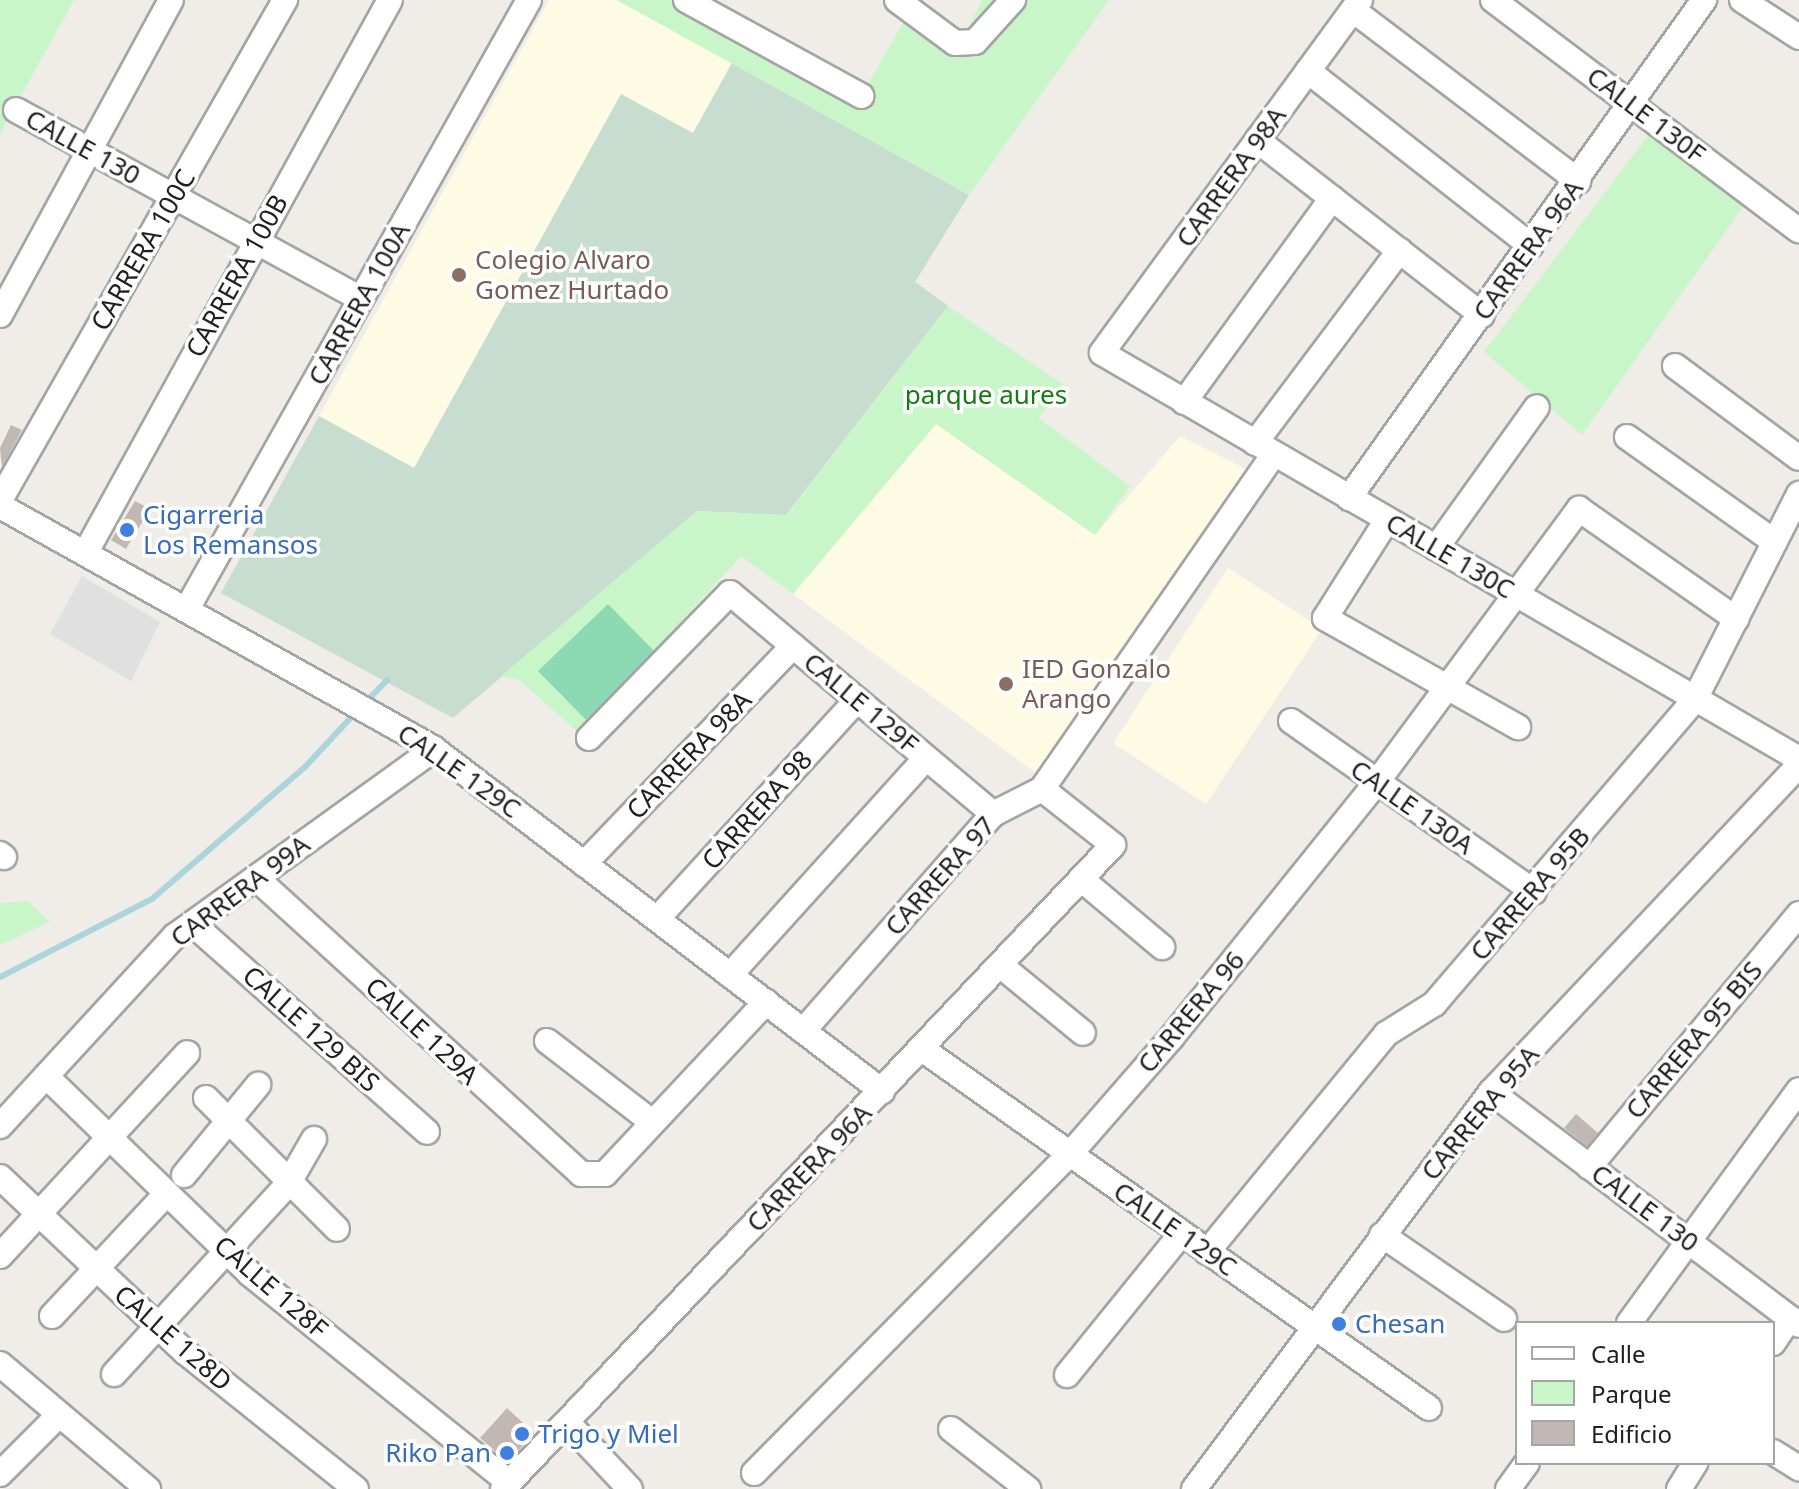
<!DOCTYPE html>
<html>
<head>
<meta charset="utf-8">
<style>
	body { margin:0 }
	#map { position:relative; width:1799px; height:1489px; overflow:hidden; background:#f0ede8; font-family:"Noto Sans",sans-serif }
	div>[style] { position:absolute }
	.education>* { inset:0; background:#fdfbe4 }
	.wetland>* { inset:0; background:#c6ddd0 }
	.park>* { inset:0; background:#c9f6c9 }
	.pitch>* { inset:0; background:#8bdab4 }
	.parking>* { inset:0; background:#e0e0e0 }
	.stream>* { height:6px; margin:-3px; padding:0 3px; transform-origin:3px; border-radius:3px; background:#abd5db }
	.building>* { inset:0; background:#c1b8b4 }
	.roads { filter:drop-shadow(2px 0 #a4a4a4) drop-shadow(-2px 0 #a4a4a4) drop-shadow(0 2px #a4a4a4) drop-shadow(0 -2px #a4a4a4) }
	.minor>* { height:24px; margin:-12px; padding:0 12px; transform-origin:12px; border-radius:12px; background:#fff }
	.dots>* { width:22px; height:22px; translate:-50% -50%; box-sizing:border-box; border:4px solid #fff; border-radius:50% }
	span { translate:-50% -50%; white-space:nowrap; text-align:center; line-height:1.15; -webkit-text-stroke:7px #fff; paint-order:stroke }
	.street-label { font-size:26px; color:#202020 }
	.education-label { font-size:26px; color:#785e54 }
	.left { translate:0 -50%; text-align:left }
	.park-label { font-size:26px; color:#147a13 }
	.shop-label { font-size:26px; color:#366cbe }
	.right { translate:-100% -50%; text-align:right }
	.legend { position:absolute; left:1515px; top:1321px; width:260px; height:144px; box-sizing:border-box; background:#fff; border:2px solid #a6a6a6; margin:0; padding:10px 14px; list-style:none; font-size:24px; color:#202020 }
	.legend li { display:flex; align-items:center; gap:16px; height:40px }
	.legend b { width:40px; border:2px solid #a6a6a6 }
</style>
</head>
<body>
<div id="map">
	<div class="education">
		<i style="clip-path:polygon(549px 0,616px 0,732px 63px,693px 133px,621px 95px,414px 468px,319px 416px)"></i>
		<i style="clip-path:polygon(936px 424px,1095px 535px,1180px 436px,1246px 469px,1036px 773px,793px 594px)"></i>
		<i style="clip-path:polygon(1228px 568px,1322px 629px,1206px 804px,1113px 743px)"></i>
	</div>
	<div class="wetland">
		<i style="clip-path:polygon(732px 63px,969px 195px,915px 282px,948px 306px,786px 515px,697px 511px,453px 718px,221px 593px,319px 416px,414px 468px,621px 94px,693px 133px)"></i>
	</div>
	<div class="park">
		<i style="clip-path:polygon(0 0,74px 0,0 134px)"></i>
		<i style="clip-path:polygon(617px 0,686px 0,861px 96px,916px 0,962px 40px,982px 0,1109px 0,969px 195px)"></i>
		<i style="clip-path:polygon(1653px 129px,1745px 204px,1582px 435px,1484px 352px)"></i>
		<i style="clip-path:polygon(948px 306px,1064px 385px,1039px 418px,1130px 486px,1095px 535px,936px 424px,793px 594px,741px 556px,579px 733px,519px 680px,501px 676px,697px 511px,787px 515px)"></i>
		<i style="clip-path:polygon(28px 901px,50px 922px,0 945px,0 903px)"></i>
	</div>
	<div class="pitch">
		<i style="clip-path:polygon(608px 604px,655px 652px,586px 720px,538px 671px)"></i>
	</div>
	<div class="parking">
		<i style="clip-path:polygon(82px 576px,160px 622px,131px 681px,50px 634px)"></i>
	</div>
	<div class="stream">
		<i style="left:365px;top:703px;width:32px;rotate:-46deg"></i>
		<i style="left:0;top:977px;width:171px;rotate:-27.2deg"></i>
		<i style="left:152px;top:899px;width:202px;rotate:-40.8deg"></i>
		<i style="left:305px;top:767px;width:76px;rotate:-47.1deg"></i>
	</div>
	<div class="building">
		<i style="clip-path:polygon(11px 425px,22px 430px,2px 467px,0 448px)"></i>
		<i style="clip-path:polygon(135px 501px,150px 509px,126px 549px,111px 540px)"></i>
		<i style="clip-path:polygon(1576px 1114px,1598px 1133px,1587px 1146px,1564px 1128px)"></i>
		<i style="clip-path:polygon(507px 1408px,534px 1433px,508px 1462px,480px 1438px)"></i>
	</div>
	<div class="roads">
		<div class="minor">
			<i style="left:686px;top:0;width:200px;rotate:28.7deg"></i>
			<i style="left:897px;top:0;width:72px;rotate:36.6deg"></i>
			<i style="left:955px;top:43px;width:20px;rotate:-3deg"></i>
			<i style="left:975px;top:42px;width:57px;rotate:-47.9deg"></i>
			<i style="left:1360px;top:0;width:437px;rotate:126.2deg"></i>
			<i style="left:1102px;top:353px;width:807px;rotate:30.22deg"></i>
			<i style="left:1493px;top:0;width:383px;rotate:37deg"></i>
			<i style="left:1742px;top:0;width:68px;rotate:33deg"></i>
			<i style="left:1353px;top:10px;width:283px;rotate:37.2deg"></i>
			<i style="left:1308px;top:71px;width:283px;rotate:38.1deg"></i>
			<i style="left:16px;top:110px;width:393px;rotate:28.7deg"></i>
			<i style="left:1257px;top:140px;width:285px;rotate:37.9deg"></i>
			<i style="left:0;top:315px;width:358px;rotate:-61.5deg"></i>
			<i style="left:1675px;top:366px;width:154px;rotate:36.6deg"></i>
			<i style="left:1184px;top:402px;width:252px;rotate:-54deg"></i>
			<i style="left:1627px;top:437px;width:181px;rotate:35.4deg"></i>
			<i style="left:1255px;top:443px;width:241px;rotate:-53.1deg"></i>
			<i style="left:1349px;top:498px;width:612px;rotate:-54.52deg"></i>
			<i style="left:0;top:500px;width:576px;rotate:-60.32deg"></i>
			<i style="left:0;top:506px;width:497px;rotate:29.2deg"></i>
			<i style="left:434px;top:749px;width:564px;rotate:37.36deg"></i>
			<i style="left:1387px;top:520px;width:116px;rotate:122.3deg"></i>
			<i style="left:1325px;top:618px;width:222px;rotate:29.5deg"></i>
			<i style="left:1436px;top:548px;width:173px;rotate:-54.4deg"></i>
			<i style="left:86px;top:552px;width:630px;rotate:-61.16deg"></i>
			<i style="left:188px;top:607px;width:696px;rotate:-60.67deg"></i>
			<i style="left:1291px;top:721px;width:297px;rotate:35.1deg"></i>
			<i style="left:589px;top:738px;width:202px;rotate:-45.8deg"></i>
			<i style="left:730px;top:593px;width:344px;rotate:40deg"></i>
			<i style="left:0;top:854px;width:5px;rotate:37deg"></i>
			<i style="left:584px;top:864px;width:302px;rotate:-46.2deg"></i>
			<i style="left:256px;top:878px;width:440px;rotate:42.3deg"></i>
			<i style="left:581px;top:1174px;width:24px"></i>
			<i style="left:605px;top:1174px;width:236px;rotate:-46.9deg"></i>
			<i style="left:1081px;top:879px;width:106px;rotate:40deg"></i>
			<i style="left:657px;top:919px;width:297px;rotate:-47.6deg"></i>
			<i style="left:195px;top:926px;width:310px;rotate:41.6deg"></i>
			<i style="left:1000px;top:965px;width:107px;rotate:39.3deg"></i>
			<i style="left:730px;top:975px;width:292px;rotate:-47.9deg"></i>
			<i style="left:803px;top:1031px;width:288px;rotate:-48.8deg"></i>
			<i style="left:993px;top:814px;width:55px;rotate:-27deg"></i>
			<i style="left:1042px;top:789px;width:407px;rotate:-55.3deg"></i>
			<i style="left:547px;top:1041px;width:131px;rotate:37.6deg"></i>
			<i style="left:922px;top:1049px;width:621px;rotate:35.3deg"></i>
			<i style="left:46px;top:1076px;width:284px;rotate:44.1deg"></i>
			<i style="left:250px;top:1274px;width:332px;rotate:38.8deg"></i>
			<i style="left:1491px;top:1092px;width:386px;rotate:37.1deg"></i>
			<i style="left:206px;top:1098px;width:185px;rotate:45deg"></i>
			<i style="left:0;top:1126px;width:258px;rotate:-47.4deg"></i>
			<i style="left:175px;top:936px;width:319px;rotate:-35.8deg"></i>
			<i style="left:1589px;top:1167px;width:329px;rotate:-50.3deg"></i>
			<i style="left:184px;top:1175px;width:117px;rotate:-50.6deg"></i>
			<i style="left:0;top:1177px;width:255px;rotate:43.4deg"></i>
			<i style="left:185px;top:1352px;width:219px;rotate:38.7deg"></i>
			<i style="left:1382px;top:1235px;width:148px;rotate:34.5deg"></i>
			<i style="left:1207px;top:1252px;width:282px;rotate:-50.6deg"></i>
			<i style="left:1386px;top:1034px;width:57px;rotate:-32deg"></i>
			<i style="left:1434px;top:1004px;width:401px;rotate:-49.4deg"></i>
			<i style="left:1695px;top:699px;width:230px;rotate:-63.1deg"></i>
			<i style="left:0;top:1256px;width:276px;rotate:-47.3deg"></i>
			<i style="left:52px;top:1316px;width:168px;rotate:-46.9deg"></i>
			<i style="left:1629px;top:1323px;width:288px;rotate:-53.9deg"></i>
			<i style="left:1773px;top:1343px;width:30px;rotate:-56deg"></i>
			<i style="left:0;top:1364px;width:194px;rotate:40.2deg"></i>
			<i style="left:114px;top:1374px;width:258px;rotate:-47.5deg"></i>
			<i style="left:288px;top:1184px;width:52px;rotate:-60deg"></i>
			<i style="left:1067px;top:1375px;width:181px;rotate:-51deg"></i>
			<i style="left:567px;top:1422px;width:92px;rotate:46.8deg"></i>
			<i style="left:951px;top:1429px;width:98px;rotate:37.9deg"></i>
			<i style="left:1773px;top:1452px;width:31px;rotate:32deg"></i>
			<i style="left:754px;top:1473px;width:449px;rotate:-45.3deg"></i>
			<i style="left:1070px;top:1154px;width:155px;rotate:-48.9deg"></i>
			<i style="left:1172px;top:1037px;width:327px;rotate:-51.2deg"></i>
			<i style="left:1377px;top:782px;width:340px;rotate:-53.5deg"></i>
			<i style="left:1579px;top:509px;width:192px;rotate:35deg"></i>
			<i style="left:0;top:1474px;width:82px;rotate:-45deg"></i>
			<i style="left:503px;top:1489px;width:887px;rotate:-46.55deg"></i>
			<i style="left:1113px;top:845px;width:90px;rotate:-141.7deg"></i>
			<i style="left:1194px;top:1489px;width:496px;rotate:-53.2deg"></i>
			<i style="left:1491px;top:1092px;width:449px;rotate:-46.7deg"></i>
			<i style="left:1508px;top:1489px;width:32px;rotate:-54deg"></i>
			<i style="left:1679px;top:1489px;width:31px;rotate:-58deg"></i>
		</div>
	</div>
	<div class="dots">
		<i style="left:459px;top:275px;background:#8d6e63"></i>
		<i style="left:127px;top:530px;background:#3f7fe0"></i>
		<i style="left:1006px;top:684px;background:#8d6e63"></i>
		<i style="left:1339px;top:1324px;background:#3f7fe0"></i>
		<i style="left:522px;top:1434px;background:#3f7fe0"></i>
		<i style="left:507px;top:1453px;background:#3f7fe0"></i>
	</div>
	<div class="street-label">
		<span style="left:1646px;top:115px;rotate:37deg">CALLE 130F</span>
		<span style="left:83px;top:147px;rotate:29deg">CALLE 130</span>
		<span style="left:1231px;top:177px;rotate:-54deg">CARRERA 98A</span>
		<span style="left:143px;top:250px;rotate:-60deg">CARRERA 100C</span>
		<span style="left:1528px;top:250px;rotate:-54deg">CARRERA 96A</span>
		<span style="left:237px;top:276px;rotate:-61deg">CARRERA 100B</span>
		<span style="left:359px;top:304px;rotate:-61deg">CARRERA 100A</span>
		<span style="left:1450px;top:556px;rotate:30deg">CALLE 130C</span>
		<span style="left:861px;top:703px;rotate:40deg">CALLE 129F</span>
		<span style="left:689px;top:755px;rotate:-46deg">CARRERA 98A</span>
		<span style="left:459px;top:771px;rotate:35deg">CALLE 129C</span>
		<span style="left:1412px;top:807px;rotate:35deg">CALLE 130A</span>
		<span style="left:757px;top:810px;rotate:-48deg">CARRERA 98</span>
		<span style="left:940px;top:876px;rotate:-48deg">CARRERA 97</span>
		<span style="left:240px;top:891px;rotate:-37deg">CARRERA 99A</span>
		<span style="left:1530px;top:894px;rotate:-49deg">CARRERA 95B</span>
		<span style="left:1191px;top:1012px;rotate:-50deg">CARRERA 96</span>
		<span style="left:311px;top:1029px;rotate:42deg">CALLE 129 BIS</span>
		<span style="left:422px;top:1031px;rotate:43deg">CALLE 129A</span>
		<span style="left:1694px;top:1040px;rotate:-50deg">CARRERA 95 BIS</span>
		<span style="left:1480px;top:1113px;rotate:-50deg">CARRERA 95A</span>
		<span style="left:809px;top:1168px;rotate:-46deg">CARRERA 96A</span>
		<span style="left:1645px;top:1208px;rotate:37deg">CALLE 130</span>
		<span style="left:1175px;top:1229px;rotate:35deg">CALLE 129C</span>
		<span style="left:271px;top:1287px;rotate:41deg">CALLE 128F</span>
		<span style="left:173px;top:1338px;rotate:41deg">CALLE 128D</span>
	</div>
	<div class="education-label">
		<span class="left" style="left:475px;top:275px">Colegio Alvaro<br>Gomez Hurtado</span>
		<span class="left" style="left:1022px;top:684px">IED Gonzalo<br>Arango</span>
	</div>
	<div class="park-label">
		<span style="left:986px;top:395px">parque aures</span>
	</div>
	<div class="shop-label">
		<span class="left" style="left:143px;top:530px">Cigarreria<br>Los Remansos</span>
		<span class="left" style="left:1355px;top:1324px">Chesan</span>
		<span class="left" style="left:538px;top:1434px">Trigo y Miel</span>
		<span class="right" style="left:491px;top:1453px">Riko Pan</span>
	</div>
	<ul class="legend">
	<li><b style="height:10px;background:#fff"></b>Calle</li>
	<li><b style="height:22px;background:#c9f6c9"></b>Parque</li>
	<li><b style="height:22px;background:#c1b8b4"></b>Edificio</li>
	</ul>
</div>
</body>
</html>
